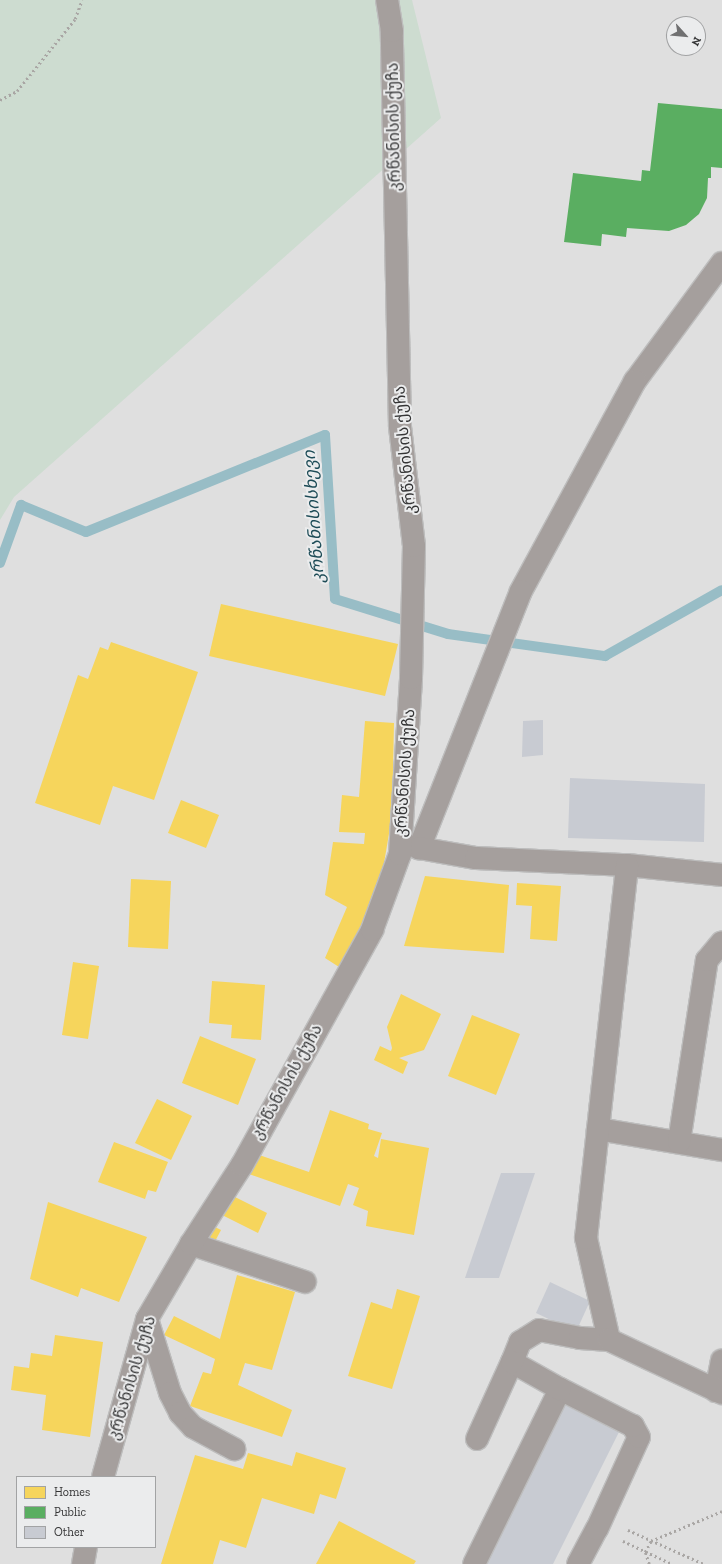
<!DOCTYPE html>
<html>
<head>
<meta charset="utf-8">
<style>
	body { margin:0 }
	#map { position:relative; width:722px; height:1564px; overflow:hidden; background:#dfdfdf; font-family:"Zilla Slab","Noto Sans Georgian",serif }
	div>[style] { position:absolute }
	.green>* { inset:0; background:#cddcd0 }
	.homes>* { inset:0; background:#f6d55c }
	.public>* { inset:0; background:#5aae61 }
	.stream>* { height:10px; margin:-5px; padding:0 5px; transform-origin:5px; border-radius:5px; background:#98bdc6 }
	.building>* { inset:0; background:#c8cbd2 }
	.path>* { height:2.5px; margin-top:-1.25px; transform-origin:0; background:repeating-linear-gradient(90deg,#a9a6a4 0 2px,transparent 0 5px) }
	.roads { filter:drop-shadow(1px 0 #bdbdbd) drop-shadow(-1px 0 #bdbdbd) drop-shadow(0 1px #bdbdbd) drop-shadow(0 -1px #bdbdbd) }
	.minor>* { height:22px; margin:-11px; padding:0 11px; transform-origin:11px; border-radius:11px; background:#a59f9d }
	span { translate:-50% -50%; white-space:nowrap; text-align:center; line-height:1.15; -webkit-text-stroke:4px #ebeced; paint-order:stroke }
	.street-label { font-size:16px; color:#353536 }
	.water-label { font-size:17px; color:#1e4c57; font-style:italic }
	.legend { position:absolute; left:16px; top:1476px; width:140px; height:72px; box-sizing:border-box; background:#ebeced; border:1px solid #a2a3a4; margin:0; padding:5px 7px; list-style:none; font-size:12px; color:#353536 }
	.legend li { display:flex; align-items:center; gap:8px; height:20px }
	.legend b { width:20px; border:1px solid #a2a3a4 }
	.north { position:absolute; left:666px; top:16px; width:40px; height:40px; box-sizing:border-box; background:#ebeced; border:1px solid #a2a3a4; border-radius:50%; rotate:117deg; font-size:11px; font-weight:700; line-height:16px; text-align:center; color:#353536 }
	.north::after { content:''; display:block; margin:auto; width:14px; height:18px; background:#707071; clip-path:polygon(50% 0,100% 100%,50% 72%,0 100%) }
</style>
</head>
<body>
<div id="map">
	<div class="green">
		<i style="clip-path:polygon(0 0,412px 0,441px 118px,14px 497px,0 520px)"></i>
	</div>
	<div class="homes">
		<i style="clip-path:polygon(221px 604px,398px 644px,385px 696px,209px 656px)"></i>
		<i style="clip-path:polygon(111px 642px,198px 672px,154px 800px,113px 786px,100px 825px,35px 803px,78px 675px,88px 679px,100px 647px,108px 650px)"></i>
		<i style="clip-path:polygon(365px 721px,394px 723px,392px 816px,382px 875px,367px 914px,339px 967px,325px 958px,347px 907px,325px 895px,333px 842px,364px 844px,365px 833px,339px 832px,342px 795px,359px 797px)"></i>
		<i style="clip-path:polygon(181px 800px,219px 815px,206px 848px,168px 833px)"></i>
		<i style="clip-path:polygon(425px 876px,509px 885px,504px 953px,404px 946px)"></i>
		<i style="clip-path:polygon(131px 879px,171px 881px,168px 949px,128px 947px)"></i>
		<i style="clip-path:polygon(517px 883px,561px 886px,557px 941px,530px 939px,532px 906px,516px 905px)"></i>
		<i style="clip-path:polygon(73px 962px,99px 966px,88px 1039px,62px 1035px)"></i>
		<i style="clip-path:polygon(212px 981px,265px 985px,261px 1040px,231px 1038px,232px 1025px,209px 1023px)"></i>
		<i style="clip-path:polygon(401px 994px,441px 1014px,424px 1050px,399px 1058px,408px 1062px,403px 1074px,374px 1060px,380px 1046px,391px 1051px,392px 1048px,387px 1027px)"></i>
		<i style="clip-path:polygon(472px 1015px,520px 1034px,496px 1095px,448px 1076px)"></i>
		<i style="clip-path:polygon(200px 1036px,256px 1059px,238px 1105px,182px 1083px)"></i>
		<i style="clip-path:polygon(157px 1099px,192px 1116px,171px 1160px,135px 1143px)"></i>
		<i style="clip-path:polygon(330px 1110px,369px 1124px,368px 1129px,382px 1133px,374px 1156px,378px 1158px,381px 1139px,429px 1148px,414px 1235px,366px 1226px,368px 1211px,353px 1205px,359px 1188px,348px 1184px,340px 1206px,246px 1173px,253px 1153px,309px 1172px)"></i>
		<i style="clip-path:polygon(114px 1142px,168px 1162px,156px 1192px,148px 1190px,145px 1199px,98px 1182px)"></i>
		<i style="clip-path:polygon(227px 1193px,267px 1213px,258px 1233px,218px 1213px)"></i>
		<i style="clip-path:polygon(48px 1202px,147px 1237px,119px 1302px,81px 1288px,78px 1297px,30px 1279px)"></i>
		<i style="clip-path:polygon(211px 1225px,221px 1230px,212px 1247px,202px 1242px)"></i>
		<i style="clip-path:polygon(237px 1275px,295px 1292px,272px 1370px,245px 1363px,238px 1385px,292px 1410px,282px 1437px,190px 1406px,203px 1372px,211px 1374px,215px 1359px,164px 1335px,174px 1316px,220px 1339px)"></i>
		<i style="clip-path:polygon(397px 1289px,420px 1296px,392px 1389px,348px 1376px,371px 1302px,392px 1309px)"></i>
		<i style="clip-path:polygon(55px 1335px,103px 1342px,90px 1437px,42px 1430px,46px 1395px,11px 1390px,14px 1366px,29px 1368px,31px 1353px,52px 1356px)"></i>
		<i style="clip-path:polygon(296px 1452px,346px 1468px,336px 1499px,320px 1494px,314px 1514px,262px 1498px,246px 1548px,220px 1540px,213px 1564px,161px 1564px,195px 1455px,243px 1469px,248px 1453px,292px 1466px)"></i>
		<i style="clip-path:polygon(339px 1521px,416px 1561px,414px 1564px,316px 1564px)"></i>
	</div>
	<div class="public">
		<i style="clip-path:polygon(658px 103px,722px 109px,722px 168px,711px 167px,711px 178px,708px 178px,707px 198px,699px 214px,686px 225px,669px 231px,627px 228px,626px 237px,602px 234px,601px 246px,564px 242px,573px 173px,641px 181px,642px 170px,650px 171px)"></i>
	</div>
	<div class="stream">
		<i style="left:0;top:563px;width:62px;rotate:-70.1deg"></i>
		<i style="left:21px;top:505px;width:70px;rotate:22.6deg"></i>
		<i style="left:86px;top:532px;width:258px;rotate:-22.1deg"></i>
		<i style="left:325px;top:435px;width:164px;rotate:86.5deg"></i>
		<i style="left:335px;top:599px;width:118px;rotate:17.2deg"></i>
		<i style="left:448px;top:634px;width:159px;rotate:8deg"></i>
		<i style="left:605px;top:656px;width:134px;rotate:-29.4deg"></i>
	</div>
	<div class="building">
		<i style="clip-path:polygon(543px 720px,543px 755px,522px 757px,523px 721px)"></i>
		<i style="clip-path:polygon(570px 778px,705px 784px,704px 842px,568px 838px)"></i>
		<i style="clip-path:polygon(501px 1173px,535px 1173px,499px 1278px,465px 1278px)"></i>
		<i style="clip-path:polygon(550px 1282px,590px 1301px,576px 1332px,536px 1313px)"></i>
		<i style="clip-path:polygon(565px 1405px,619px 1432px,553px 1564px,484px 1564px)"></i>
	</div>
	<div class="path">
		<i style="left:0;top:100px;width:19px;rotate:-28deg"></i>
		<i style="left:17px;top:91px;width:92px;rotate:-51.1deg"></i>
		<i style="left:75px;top:19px;width:20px;rotate:-70deg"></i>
		<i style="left:628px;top:1530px;width:83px;rotate:24.1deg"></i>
		<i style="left:623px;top:1541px;width:54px;rotate:25.1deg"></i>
		<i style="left:649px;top:1564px;width:13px;rotate:-108deg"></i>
		<i style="left:645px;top:1552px;width:13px;rotate:-61deg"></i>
		<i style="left:651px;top:1541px;width:77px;rotate:-22.9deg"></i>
	</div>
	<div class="roads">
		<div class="minor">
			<i style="left:722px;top:263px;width:147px;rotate:126.4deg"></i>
			<i style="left:635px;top:381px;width:239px;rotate:118.5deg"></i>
			<i style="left:521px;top:591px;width:277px;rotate:111.6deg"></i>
			<i style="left:419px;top:848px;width:58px;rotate:10deg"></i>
			<i style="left:476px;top:858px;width:151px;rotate:2.7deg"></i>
			<i style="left:627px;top:865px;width:96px;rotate:6deg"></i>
			<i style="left:598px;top:1129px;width:126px;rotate:9.6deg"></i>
			<i style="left:679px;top:1142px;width:184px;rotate:-81.3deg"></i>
			<i style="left:707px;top:960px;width:23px;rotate:-50deg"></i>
			<i style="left:191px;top:1244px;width:120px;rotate:18.4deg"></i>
			<i style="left:147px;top:1319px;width:77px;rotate:72.7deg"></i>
			<i style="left:170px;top:1393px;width:22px;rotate:63deg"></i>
			<i style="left:180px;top:1413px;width:19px;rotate:47deg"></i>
			<i style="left:193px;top:1427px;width:47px;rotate:28.2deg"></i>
			<i style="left:609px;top:1340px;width:105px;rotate:-102.7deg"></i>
			<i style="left:586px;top:1238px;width:375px;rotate:-83.7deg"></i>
			<i style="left:716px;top:1391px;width:31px;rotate:-79deg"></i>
			<i style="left:477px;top:1439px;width:85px;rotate:-65.6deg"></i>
			<i style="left:103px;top:1477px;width:164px;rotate:-74.4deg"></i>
			<i style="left:147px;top:1319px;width:87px;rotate:-59.6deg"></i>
			<i style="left:191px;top:1244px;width:94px;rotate:-57.2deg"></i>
			<i style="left:242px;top:1165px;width:269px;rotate:-61deg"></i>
			<i style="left:372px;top:930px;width:81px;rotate:-69.8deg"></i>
			<i style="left:400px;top:854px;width:176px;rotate:-86.4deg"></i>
			<i style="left:411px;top:678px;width:132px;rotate:-88.7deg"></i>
			<i style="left:414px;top:546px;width:121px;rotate:-96.7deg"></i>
			<i style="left:400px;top:426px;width:395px;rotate:-91.2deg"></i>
			<i style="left:392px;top:31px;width:31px;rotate:-99deg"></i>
			<i style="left:83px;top:1564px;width:17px;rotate:-80deg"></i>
			<i style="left:474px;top:1564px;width:195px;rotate:-63.8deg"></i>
			<i style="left:578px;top:1564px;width:40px;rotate:-62deg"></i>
			<i style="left:597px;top:1529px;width:101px;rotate:-65.5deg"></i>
			<i style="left:639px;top:1437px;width:13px;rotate:-119deg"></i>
			<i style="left:633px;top:1426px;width:82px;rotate:-153.1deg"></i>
			<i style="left:560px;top:1389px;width:55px;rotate:-150.6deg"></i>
			<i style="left:512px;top:1362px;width:22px;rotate:-68deg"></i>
			<i style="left:520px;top:1342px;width:22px;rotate:-32deg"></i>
			<i style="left:539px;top:1330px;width:42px;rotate:11deg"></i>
			<i style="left:580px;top:1338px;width:29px;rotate:4deg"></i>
			<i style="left:609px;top:1340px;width:125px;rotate:25.1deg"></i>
		</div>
	</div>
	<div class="street-label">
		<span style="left:394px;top:127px;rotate:-91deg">კრწანისის ქუჩა</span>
		<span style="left:405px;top:450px;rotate:-95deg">კრწანისის ქუჩა</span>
		<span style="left:405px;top:773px;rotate:-86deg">კრწანისის ქუჩა</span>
		<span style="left:287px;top:1082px;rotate:-61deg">კრწანისის ქუჩა</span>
		<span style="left:132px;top:1378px;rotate:-73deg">კრწანისის ქუჩა</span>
	</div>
	<div class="water-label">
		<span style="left:314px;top:517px;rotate:-94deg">კრწანისისხევი</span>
	</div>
	<ul class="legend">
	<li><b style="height:11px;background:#f6d55c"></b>Homes</li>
	<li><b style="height:11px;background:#5aae61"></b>Public</li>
	<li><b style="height:11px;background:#c8cbd2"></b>Other</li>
	</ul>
	<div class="north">N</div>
</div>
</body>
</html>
